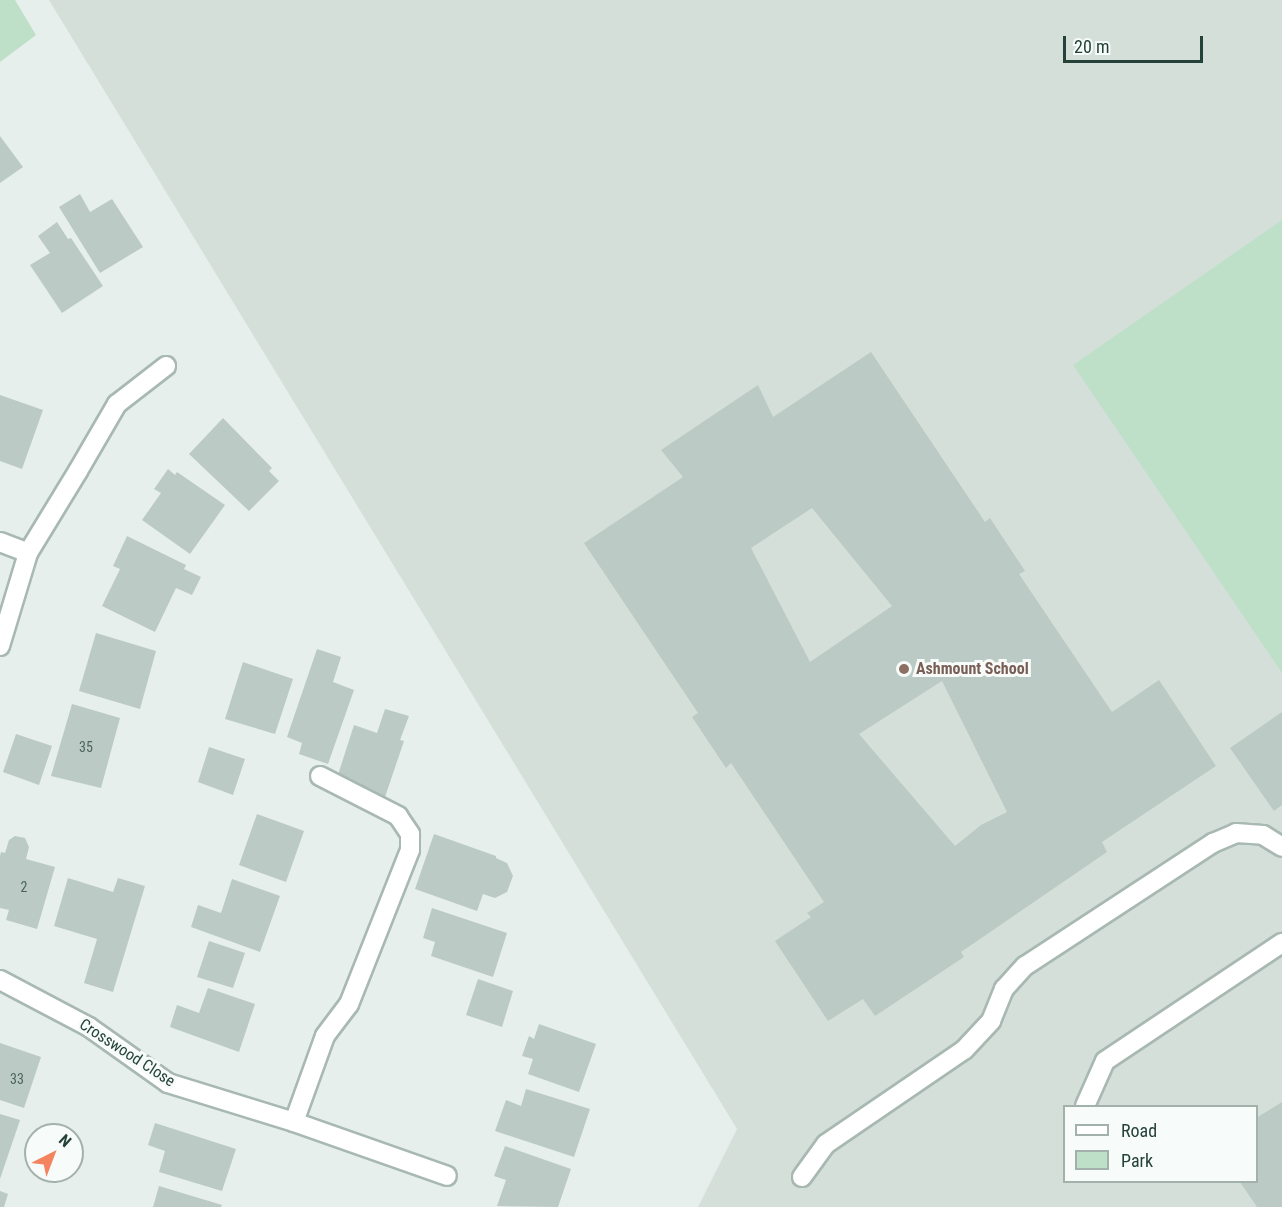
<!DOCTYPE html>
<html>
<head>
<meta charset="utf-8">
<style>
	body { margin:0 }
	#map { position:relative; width:1282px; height:1207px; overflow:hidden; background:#e6efeb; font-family:"Roboto Condensed",sans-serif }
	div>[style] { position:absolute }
	.built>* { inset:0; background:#d4dfda }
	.green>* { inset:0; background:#bfe0c8 }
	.building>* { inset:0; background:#bbcac4 }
	.roads { filter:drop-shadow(2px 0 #a8b8b2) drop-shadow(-2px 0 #a8b8b2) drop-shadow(0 2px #a8b8b2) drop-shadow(0 -2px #a8b8b2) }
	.service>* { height:18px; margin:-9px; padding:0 9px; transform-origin:9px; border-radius:9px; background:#fff }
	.minor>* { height:18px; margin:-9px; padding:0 9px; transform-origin:9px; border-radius:9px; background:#fff }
	.dots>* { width:16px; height:16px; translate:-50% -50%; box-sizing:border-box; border:3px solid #f7fbf9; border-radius:50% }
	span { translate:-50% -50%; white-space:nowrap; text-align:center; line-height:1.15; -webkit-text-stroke:6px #f7fbf9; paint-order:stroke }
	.number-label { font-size:14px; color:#4a645c }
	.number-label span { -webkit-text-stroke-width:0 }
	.education-label { font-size:16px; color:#785e54; font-weight:700 }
	.left { translate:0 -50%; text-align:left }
	.street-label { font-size:16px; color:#24423a }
	.legend { position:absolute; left:1063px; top:1105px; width:195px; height:78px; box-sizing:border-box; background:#f7fbf9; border:2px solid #a3b1ad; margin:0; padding:8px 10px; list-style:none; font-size:18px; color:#24423a }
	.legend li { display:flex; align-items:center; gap:12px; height:30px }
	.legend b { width:30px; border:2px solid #a3b1ad }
	.north { position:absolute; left:24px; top:1123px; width:60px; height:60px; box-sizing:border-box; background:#f7fbf9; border:2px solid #a3b1ad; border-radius:50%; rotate:42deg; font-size:16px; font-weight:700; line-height:24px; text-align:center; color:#24423a }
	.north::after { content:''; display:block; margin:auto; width:21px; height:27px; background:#f4845f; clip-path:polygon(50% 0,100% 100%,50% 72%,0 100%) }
	.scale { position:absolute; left:1063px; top:36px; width:140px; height:27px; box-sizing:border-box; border:3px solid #24423a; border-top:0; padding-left:8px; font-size:18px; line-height:21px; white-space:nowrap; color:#24423a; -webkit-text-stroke:4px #f7fbf9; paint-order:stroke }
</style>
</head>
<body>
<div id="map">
	<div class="built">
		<i style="clip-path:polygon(evenodd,49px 0,1282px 0,1282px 1207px,698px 1207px,737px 1129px,49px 0,1064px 1106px,1256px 1106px,1256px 1182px,1064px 1182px,1064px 1106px)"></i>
	</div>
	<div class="green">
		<i style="clip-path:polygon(0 0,15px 0,36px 35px,0 62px)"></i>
		<i style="clip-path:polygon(1282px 220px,1282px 673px,1073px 365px)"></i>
	</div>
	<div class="building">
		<i style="clip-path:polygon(0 136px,23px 167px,0 183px)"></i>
		<i style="clip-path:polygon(80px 194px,90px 212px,112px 199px,143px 247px,100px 273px,59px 207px)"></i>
		<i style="clip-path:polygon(57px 222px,68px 239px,71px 238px,103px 286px,62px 313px,30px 265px,50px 253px,38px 236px)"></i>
		<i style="clip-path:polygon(evenodd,871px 352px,985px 522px,990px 518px,1025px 571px,1019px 574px,1112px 712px,1159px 680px,1216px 766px,1102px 842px,1107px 852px,961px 952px,964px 957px,875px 1016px,863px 999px,828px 1021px,775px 941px,811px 917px,807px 913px,824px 902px,731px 763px,726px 768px,692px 717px,698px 713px,584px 543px,683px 477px,661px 450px,758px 385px,773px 417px,871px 352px,812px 508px,892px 606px,810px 662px,751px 548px,812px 508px,871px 352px,942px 681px,1007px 812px,981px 825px,955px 846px,859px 734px,942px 681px)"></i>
		<i style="clip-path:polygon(0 395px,43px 410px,22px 469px,0 461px)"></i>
		<i style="clip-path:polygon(223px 418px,272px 468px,269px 471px,279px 481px,249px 511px,189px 454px)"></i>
		<i style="clip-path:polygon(168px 469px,175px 475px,177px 472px,225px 505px,190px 554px,142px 520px,161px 493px,154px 489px)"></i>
		<i style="clip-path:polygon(127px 536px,186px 565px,184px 569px,201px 577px,192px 595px,176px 588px,155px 632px,102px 606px,120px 569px,113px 566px)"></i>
		<i style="clip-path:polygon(96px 633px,156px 651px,140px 709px,79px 691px)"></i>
		<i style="clip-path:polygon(317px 649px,341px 657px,333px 682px,354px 690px,328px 764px,299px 754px,302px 743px,287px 737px)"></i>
		<i style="clip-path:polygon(243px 662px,293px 679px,275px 734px,225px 719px)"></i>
		<i style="clip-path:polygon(72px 704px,120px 718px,101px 788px,51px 776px)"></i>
		<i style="clip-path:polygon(385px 709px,409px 716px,400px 740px,404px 741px,385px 797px,336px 781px,354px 725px,377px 733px)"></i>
		<i style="clip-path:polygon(1282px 712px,1282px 805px,1274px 811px,1230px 748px)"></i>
		<i style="clip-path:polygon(16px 734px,52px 746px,39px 785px,3px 772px)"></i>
		<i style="clip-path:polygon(209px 747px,245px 759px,233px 795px,198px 782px)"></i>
		<i style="clip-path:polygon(257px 814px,304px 831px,286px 882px,239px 865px)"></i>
		<i style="clip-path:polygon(434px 834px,496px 856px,496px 858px,507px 863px,513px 876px,507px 892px,495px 898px,483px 894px,477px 911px,415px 889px)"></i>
		<i style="clip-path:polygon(15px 836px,25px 838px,29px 847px,26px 859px,55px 867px,37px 929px,6px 920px,9px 910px,0 908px,0 856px,1px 852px,5px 853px,9px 840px)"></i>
		<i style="clip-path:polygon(68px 878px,113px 892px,118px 878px,145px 886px,113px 992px,84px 983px,97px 939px,54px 926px)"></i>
		<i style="clip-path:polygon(232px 879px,280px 896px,260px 952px,191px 927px,198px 905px,221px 913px)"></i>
		<i style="clip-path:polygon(432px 908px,507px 933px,493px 977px,431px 956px,435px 942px,423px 938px)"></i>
		<i style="clip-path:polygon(209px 941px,245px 953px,233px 988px,197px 977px)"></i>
		<i style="clip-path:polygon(478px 979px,513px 991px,502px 1027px,466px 1015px)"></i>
		<i style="clip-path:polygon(208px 988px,255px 1004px,239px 1052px,170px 1027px,177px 1005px,199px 1013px)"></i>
		<i style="clip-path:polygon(539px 1024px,596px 1044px,579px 1092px,528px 1074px,533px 1059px,522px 1056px,529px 1036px,534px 1039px)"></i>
		<i style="clip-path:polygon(0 1043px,41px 1057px,24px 1108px,0 1100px)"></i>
		<i style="clip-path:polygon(526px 1089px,590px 1109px,574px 1157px,495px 1131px,506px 1100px,521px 1106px)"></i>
		<i style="clip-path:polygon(1282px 1102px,1282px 1207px,1257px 1207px,1240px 1182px,1256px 1182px,1256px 1118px)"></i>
		<i style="clip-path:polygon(0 1114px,20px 1120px,0 1179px)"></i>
		<i style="clip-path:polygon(155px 1123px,236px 1149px,222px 1191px,159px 1172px,165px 1151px,148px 1145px)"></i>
		<i style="clip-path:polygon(505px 1146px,571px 1169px,558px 1207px,497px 1206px,506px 1180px,494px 1176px)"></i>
		<i style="clip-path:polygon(159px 1186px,222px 1205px,221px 1207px,153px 1207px)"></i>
		<i style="clip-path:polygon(0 1191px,8px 1194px,4px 1207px,0 1207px)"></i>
	</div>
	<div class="roads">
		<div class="service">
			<i style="left:78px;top:471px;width:78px;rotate:-59.8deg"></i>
			<i style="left:117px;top:404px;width:62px;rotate:-37.8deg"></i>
			<i style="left:320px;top:776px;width:88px;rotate:27.1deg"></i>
			<i style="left:398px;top:816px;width:22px;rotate:56deg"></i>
			<i style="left:410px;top:834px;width:16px;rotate:90deg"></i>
			<i style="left:410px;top:850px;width:166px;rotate:111.6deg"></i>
			<i style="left:349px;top:1004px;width:40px;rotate:127deg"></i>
			<i style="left:1085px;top:1106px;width:49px;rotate:-66deg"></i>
			<i style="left:1105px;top:1061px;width:213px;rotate:-33.7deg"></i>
			<i style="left:802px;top:1177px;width:41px;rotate:-54deg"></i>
			<i style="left:826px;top:1144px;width:167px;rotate:-34.3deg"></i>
			<i style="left:964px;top:1050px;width:40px;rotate:-47deg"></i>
			<i style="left:991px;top:1021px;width:35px;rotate:-68deg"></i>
			<i style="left:1004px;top:989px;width:31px;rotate:-48deg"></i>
			<i style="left:1025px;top:966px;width:225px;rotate:-33.2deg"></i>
			<i style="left:1213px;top:843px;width:25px;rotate:-23deg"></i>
			<i style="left:1236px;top:833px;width:27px;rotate:4deg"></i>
			<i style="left:1263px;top:835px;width:22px;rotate:32deg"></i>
		</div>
		<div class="minor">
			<i style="left:0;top:542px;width:30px;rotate:21deg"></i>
			<i style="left:0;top:646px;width:97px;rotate:-73.2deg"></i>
			<i style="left:28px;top:553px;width:96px;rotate:-58.6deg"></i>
			<i style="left:0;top:980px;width:101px;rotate:27.8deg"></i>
			<i style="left:89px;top:1027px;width:97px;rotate:35.3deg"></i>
			<i style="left:168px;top:1083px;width:132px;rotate:17.2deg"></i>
			<i style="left:294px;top:1122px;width:162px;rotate:19.4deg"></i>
			<i style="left:294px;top:1122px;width:91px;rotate:-70.2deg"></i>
		</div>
	</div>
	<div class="dots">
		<i style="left:904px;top:669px;background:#8d6e63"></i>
	</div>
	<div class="number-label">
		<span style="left:86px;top:747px">35</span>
		<span style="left:24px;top:887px">2</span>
		<span style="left:17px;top:1079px">33</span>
	</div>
	<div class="education-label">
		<span class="left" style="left:916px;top:669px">Ashmount School</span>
	</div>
	<div class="street-label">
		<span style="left:127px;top:1053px;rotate:33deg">Crosswood Close</span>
	</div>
	<ul class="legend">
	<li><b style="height:8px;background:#fff"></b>Road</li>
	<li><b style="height:16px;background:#bfe0c8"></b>Park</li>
	</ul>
	<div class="north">N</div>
	<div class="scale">20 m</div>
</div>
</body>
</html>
